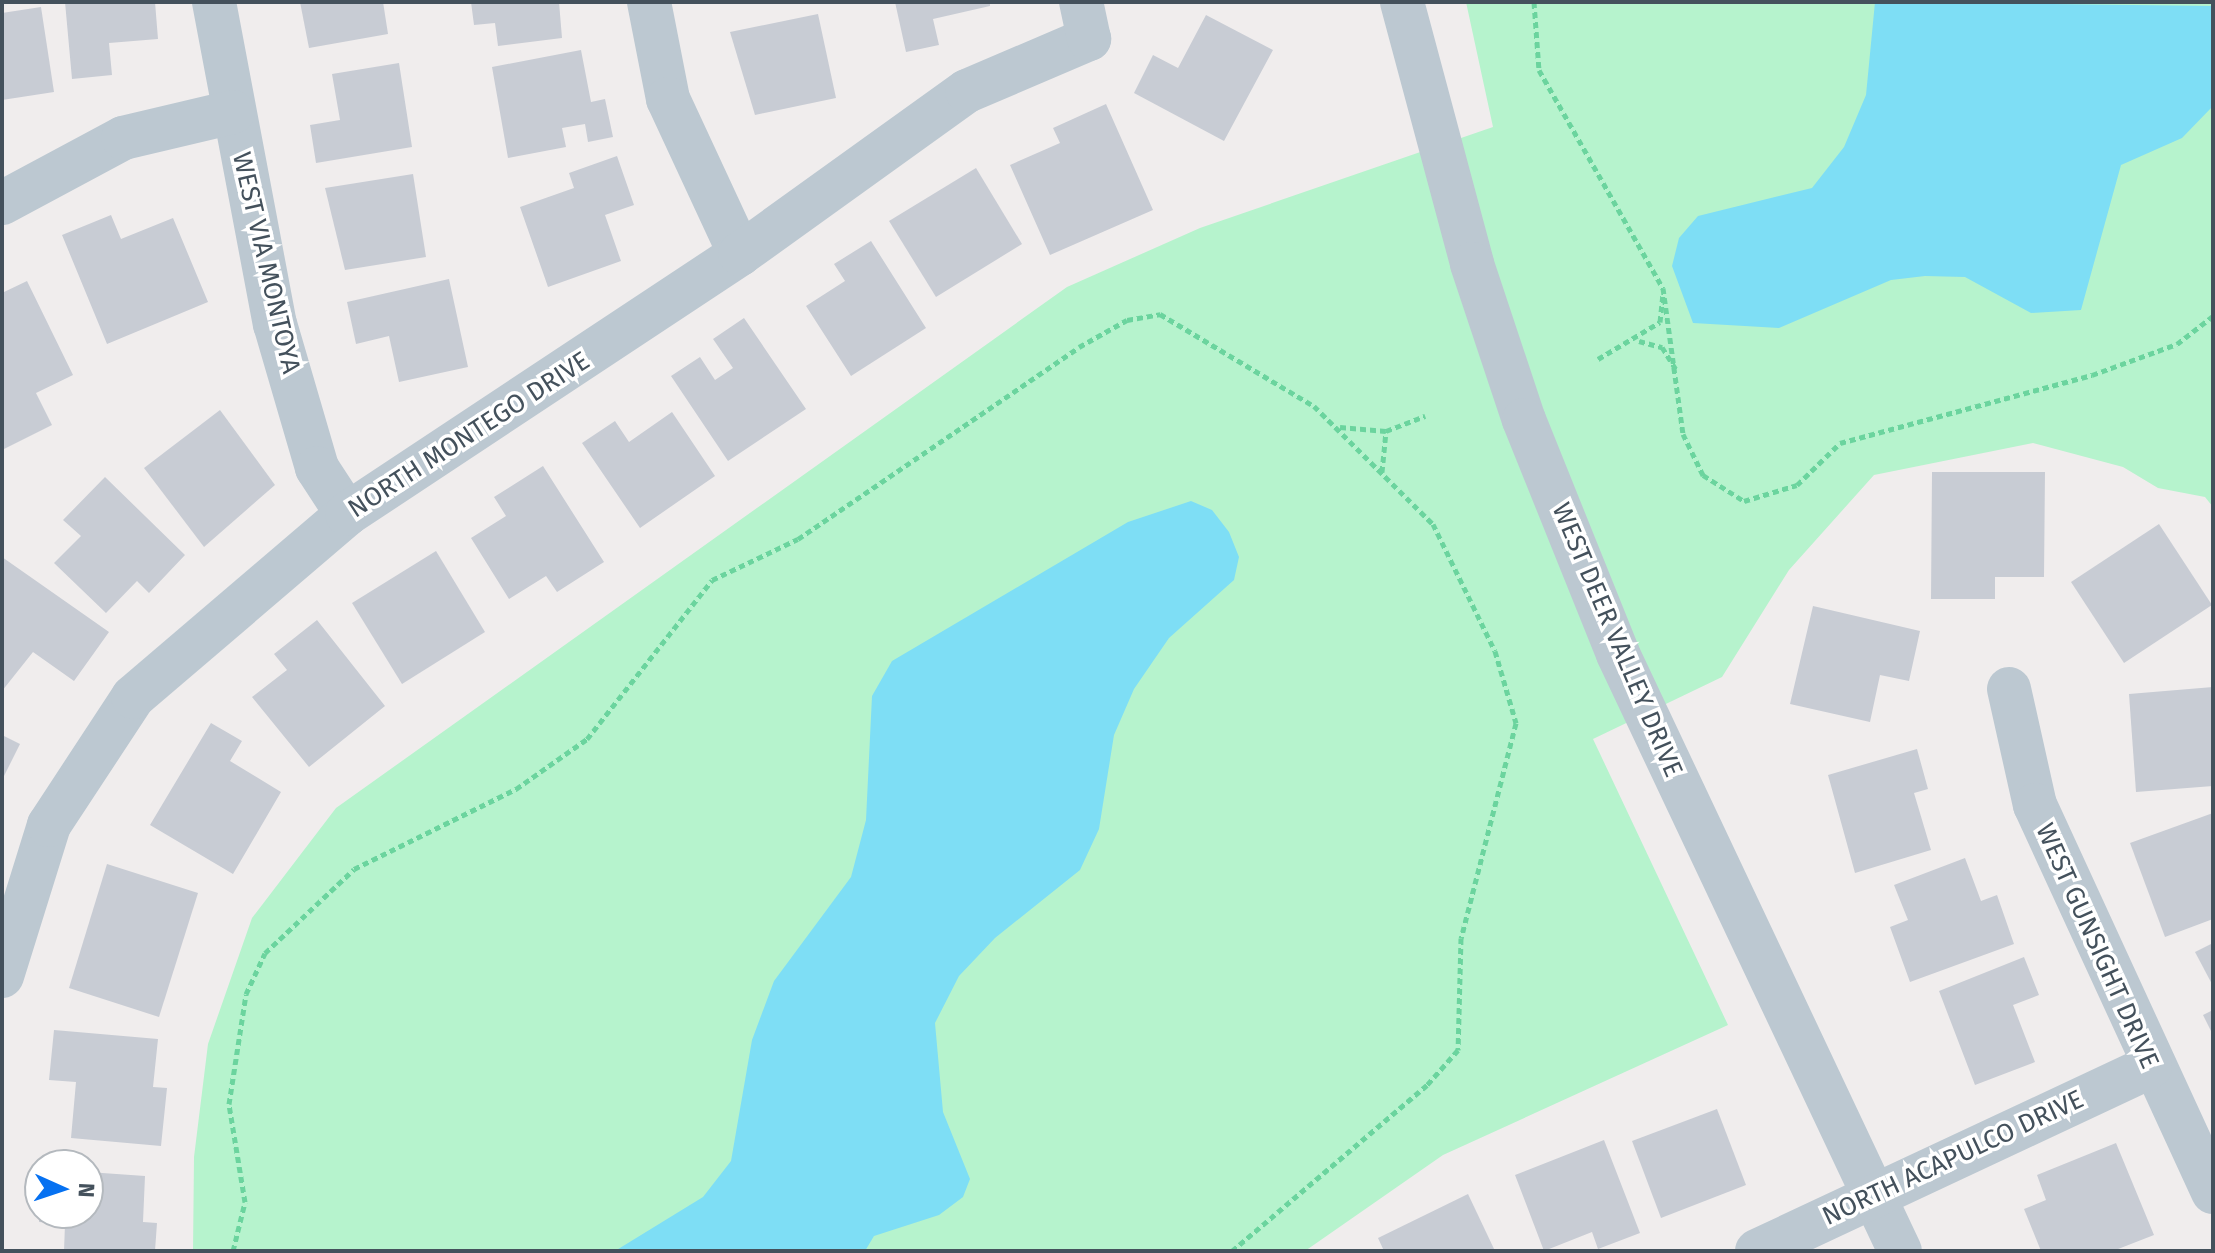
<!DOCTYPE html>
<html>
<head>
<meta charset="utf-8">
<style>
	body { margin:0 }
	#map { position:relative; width:2215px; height:1253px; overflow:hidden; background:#f0eded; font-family:"Fira Sans",sans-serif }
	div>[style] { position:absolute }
	.green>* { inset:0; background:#b6f3cd }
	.water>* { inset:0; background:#7edef5 }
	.building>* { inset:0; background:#c8ccd4 }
	.path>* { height:5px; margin-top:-2.5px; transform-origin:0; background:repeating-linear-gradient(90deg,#6bd49e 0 6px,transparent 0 10px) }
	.minor>* { height:44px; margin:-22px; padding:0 22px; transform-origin:22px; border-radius:22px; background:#bcc8d1 }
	span { translate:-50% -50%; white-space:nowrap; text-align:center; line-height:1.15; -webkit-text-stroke:7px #fff; paint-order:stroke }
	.street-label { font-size:26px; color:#44515c }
	.frame { position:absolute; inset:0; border:4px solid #44515c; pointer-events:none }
	.north { position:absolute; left:24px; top:1149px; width:80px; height:80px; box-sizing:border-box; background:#fff; border:2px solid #b4b9be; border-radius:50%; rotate:93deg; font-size:22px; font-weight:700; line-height:32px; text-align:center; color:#44515c }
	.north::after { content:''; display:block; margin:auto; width:28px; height:36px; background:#0671f1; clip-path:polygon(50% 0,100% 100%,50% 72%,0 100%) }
</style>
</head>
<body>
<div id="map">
	<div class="green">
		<i style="clip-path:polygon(1466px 2px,2213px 2px,2213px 507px,2205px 497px,2158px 488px,2123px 467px,2033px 443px,1874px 475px,1789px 570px,1722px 677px,1593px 739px,1728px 1025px,1443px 1155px,1305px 1251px,193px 1251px,194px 1157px,208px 1044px,252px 918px,336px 808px,1067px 287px,1200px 228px,1493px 127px)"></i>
	</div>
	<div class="water">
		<i style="clip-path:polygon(1875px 2px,2213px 6px,2213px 106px,2182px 138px,2121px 165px,2081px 310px,2031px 313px,1965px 277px,1925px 276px,1891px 280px,1779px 328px,1693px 323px,1672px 266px,1679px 238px,1698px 216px,1812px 188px,1844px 147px,1866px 95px)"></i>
		<i style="clip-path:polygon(1191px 501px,1212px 510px,1229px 532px,1239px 557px,1234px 580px,1169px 638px,1134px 689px,1114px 735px,1099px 829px,1080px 870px,995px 938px,959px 976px,935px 1023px,943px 1112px,970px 1179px,963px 1197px,939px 1215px,874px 1236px,865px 1251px,615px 1251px,703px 1197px,731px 1161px,752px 1040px,774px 981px,851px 877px,866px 820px,872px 696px,892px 661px,1128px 522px)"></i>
	</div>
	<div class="building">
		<i style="clip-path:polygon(65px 2px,155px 2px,158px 39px,109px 43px,112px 75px,72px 79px)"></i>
		<i style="clip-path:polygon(300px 2px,383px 2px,388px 34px,309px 48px)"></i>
		<i style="clip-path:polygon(471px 2px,559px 2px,562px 38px,498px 46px,495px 23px,474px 25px)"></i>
		<i style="clip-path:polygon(895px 2px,990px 2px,990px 6px,933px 19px,939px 45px,906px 52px)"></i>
		<i style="clip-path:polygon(41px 7px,54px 92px,2px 100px,2px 13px)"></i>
		<i style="clip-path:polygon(818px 14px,836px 98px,755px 115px,730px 32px)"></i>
		<i style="clip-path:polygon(1206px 15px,1273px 50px,1224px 141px,1134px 93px,1153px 55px,1178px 68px)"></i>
		<i style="clip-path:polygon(581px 50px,591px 102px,605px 99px,613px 137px,588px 142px,585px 124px,562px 128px,566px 147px,508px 158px,492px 67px)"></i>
		<i style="clip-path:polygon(399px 63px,412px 147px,316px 163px,310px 125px,340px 120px,332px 74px)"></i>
		<i style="clip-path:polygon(1106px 104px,1153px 210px,1050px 255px,1010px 165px,1060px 143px,1053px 128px)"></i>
		<i style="clip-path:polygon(617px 156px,634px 205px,605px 215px,621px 261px,548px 287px,520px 207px,574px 188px,569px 173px)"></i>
		<i style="clip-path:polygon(976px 168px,1022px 244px,936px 297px,889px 221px)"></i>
		<i style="clip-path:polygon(413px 174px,426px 257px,345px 270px,325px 188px)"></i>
		<i style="clip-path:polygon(111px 215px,121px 239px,173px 218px,208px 302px,107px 344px,62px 235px)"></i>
		<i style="clip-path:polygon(871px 241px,926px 328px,851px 376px,806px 306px,845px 281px,834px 264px)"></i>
		<i style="clip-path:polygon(449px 279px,468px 367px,399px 382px,389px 336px,356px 344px,347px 302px)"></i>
		<i style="clip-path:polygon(27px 281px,73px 375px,36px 393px,52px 425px,2px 450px,2px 293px)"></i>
		<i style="clip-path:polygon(744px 318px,806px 409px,728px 461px,671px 376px,700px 357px,715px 380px,733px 368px,713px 339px)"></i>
		<i style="clip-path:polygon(220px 410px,275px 485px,204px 547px,144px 468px)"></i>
		<i style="clip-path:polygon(672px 412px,715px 476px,640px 528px,582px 443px,615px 421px,629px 442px)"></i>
		<i style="clip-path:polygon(543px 466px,604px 562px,557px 592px,546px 576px,509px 599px,471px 538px,506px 516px,494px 497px)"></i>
		<i style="clip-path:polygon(1932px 472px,2045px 472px,2044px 577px,1995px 577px,1995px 599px,1931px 599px)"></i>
		<i style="clip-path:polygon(105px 477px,185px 555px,149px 593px,137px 581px,106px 613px,54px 563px,81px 536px,63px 520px)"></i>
		<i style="clip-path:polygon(2159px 524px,2212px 605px,2124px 663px,2071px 582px)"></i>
		<i style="clip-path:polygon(436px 551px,485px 632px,402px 684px,352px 603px)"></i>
		<i style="clip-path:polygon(2px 557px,109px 632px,74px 681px,33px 652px,2px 691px)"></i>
		<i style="clip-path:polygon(1813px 606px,1920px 631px,1909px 681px,1880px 675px,1870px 722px,1790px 704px)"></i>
		<i style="clip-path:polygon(317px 620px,385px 706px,309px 767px,252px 697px,287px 670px,274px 654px)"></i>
		<i style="clip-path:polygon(2213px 687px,2213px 786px,2136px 792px,2129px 694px)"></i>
		<i style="clip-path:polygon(211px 723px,242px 741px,230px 761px,281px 792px,233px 874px,150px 825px)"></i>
		<i style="clip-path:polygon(2px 735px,20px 744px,2px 780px)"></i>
		<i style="clip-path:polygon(1917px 749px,1928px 789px,1914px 793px,1931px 850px,1855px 873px,1828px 775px)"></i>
		<i style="clip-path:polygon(2213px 813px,2213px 919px,2165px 937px,2130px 843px)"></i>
		<i style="clip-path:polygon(1965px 858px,1981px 901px,1997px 895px,2014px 944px,1910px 982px,1890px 927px,1908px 920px,1894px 885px)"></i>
		<i style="clip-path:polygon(107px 864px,198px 893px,159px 1017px,69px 988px)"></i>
		<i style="clip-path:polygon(2213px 943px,2213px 986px,2195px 952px)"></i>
		<i style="clip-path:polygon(2024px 957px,2039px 995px,2013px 1005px,2035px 1062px,1975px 1085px,1939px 991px)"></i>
		<i style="clip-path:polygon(2213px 1010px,2213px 1035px,2203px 1015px)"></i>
		<i style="clip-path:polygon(54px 1030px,158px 1039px,153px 1087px,167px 1088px,161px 1146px,71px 1138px,76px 1082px,49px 1080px)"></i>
		<i style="clip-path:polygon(1717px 1109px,1746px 1185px,1661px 1218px,1632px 1141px)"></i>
		<i style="clip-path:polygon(1604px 1140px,1640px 1233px,1598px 1249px,1592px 1232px,1544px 1251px,1515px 1175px)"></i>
		<i style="clip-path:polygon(2116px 1143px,2154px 1235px,2113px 1251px,2041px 1251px,2024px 1209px,2046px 1200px,2037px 1175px)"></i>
		<i style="clip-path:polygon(88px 1172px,145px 1176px,143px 1222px,157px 1223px,155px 1251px,64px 1251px,65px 1224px,39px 1222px,40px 1213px,88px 1213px)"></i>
		<i style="clip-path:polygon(1468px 1194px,1495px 1251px,1384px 1251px,1378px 1238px)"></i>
	</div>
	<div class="path">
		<i style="left:1534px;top:2px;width:68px;rotate:85.8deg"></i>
		<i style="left:1539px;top:70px;width:251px;rotate:60.4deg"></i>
		<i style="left:1663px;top:288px;width:147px;rotate:82.2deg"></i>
		<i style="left:1683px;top:434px;width:46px;rotate:64deg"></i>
		<i style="left:1703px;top:475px;width:49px;rotate:32.4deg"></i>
		<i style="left:1744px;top:501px;width:55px;rotate:-16.8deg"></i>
		<i style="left:1797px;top:485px;width:60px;rotate:-44.3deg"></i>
		<i style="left:1840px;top:443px;width:261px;rotate:-15.1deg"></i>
		<i style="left:2092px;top:375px;width:90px;rotate:-20deg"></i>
		<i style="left:2177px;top:344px;width:46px;rotate:-37.9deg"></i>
		<i style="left:1639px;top:341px;width:24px;rotate:15deg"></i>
		<i style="left:1662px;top:347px;width:28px;rotate:58deg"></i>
		<i style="left:1598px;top:359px;width:72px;rotate:-30.8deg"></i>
		<i style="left:1660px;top:322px;width:29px;rotate:-84deg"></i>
		<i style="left:1340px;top:427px;width:46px;rotate:5deg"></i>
		<i style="left:1386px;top:431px;width:42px;rotate:-21deg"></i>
		<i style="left:1382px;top:472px;width:41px;rotate:-84.4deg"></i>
		<i style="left:233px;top:1251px;width:50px;rotate:-76.2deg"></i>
		<i style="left:245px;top:1202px;width:99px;rotate:-99.3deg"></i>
		<i style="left:229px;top:1104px;width:111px;rotate:-81.2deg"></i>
		<i style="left:246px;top:994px;width:45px;rotate:-65.1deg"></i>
		<i style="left:265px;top:953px;width:122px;rotate:-43.3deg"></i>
		<i style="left:354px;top:869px;width:181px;rotate:-26.3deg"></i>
		<i style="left:516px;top:789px;width:87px;rotate:-35.2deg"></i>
		<i style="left:587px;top:739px;width:202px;rotate:-51.8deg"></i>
		<i style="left:712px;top:580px;width:95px;rotate:-25.5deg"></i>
		<i style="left:798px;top:539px;width:340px;rotate:-34.3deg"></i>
		<i style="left:1079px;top:347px;width:55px;rotate:-29.4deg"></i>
		<i style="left:1127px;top:320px;width:34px;rotate:-10deg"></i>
		<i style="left:1160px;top:314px;width:179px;rotate:30.9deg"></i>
		<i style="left:1314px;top:406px;width:168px;rotate:44.8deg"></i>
		<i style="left:1433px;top:524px;width:141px;rotate:64deg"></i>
		<i style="left:1495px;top:651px;width:75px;rotate:73.7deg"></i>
		<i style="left:1516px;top:723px;width:222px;rotate:104.3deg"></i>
		<i style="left:1461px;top:938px;width:112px;rotate:91.5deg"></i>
		<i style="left:1458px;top:1050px;width:47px;rotate:131.5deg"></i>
		<i style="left:1427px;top:1085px;width:256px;rotate:139.6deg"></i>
	</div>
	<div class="minor">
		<i style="left:214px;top:2px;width:328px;rotate:79.3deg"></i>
		<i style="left:275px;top:324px;width:150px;rotate:73.7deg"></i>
		<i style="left:317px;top:468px;width:55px;rotate:56.9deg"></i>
		<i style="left:649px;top:2px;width:99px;rotate:78.9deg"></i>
		<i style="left:668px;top:99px;width:171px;rotate:65.1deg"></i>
		<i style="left:1402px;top:2px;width:271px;rotate:75deg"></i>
		<i style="left:1472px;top:264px;width:164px;rotate:71.6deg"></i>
		<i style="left:1524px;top:420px;width:252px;rotate:68.1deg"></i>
		<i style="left:1618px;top:654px;width:660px;rotate:64.72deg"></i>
		<i style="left:2px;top:203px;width:137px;rotate:-28.2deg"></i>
		<i style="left:123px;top:138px;width:113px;rotate:-13.3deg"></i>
		<i style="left:2009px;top:689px;width:119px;rotate:77.4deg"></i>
		<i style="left:2035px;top:805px;width:426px;rotate:65.3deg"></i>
		<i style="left:2px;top:976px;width:158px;rotate:-72.7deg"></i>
		<i style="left:49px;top:825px;width:153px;rotate:-56.7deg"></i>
		<i style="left:133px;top:697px;width:282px;rotate:-40.5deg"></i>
		<i style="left:347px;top:514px;width:471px;rotate:-33.5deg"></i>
		<i style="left:740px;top:254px;width:279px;rotate:-35.7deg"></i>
		<i style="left:967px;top:91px;width:133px;rotate:-23.1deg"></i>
		<i style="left:1089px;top:39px;width:38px;rotate:-102deg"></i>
		<i style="left:1757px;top:1251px;width:434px;rotate:-25.1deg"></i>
	</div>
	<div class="street-label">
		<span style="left:266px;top:263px;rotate:77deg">WEST VIA MONTOYA</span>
		<span style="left:469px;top:435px;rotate:-33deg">NORTH MONTEGO DRIVE</span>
		<span style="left:1617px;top:640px;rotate:67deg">WEST DEER VALLEY DRIVE</span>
		<span style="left:2097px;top:946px;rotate:66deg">WEST GUNSIGHT DRIVE</span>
		<span style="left:1953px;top:1158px;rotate:-25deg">NORTH ACAPULCO DRIVE</span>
	</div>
	<div class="frame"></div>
	<div class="north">N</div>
</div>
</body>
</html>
